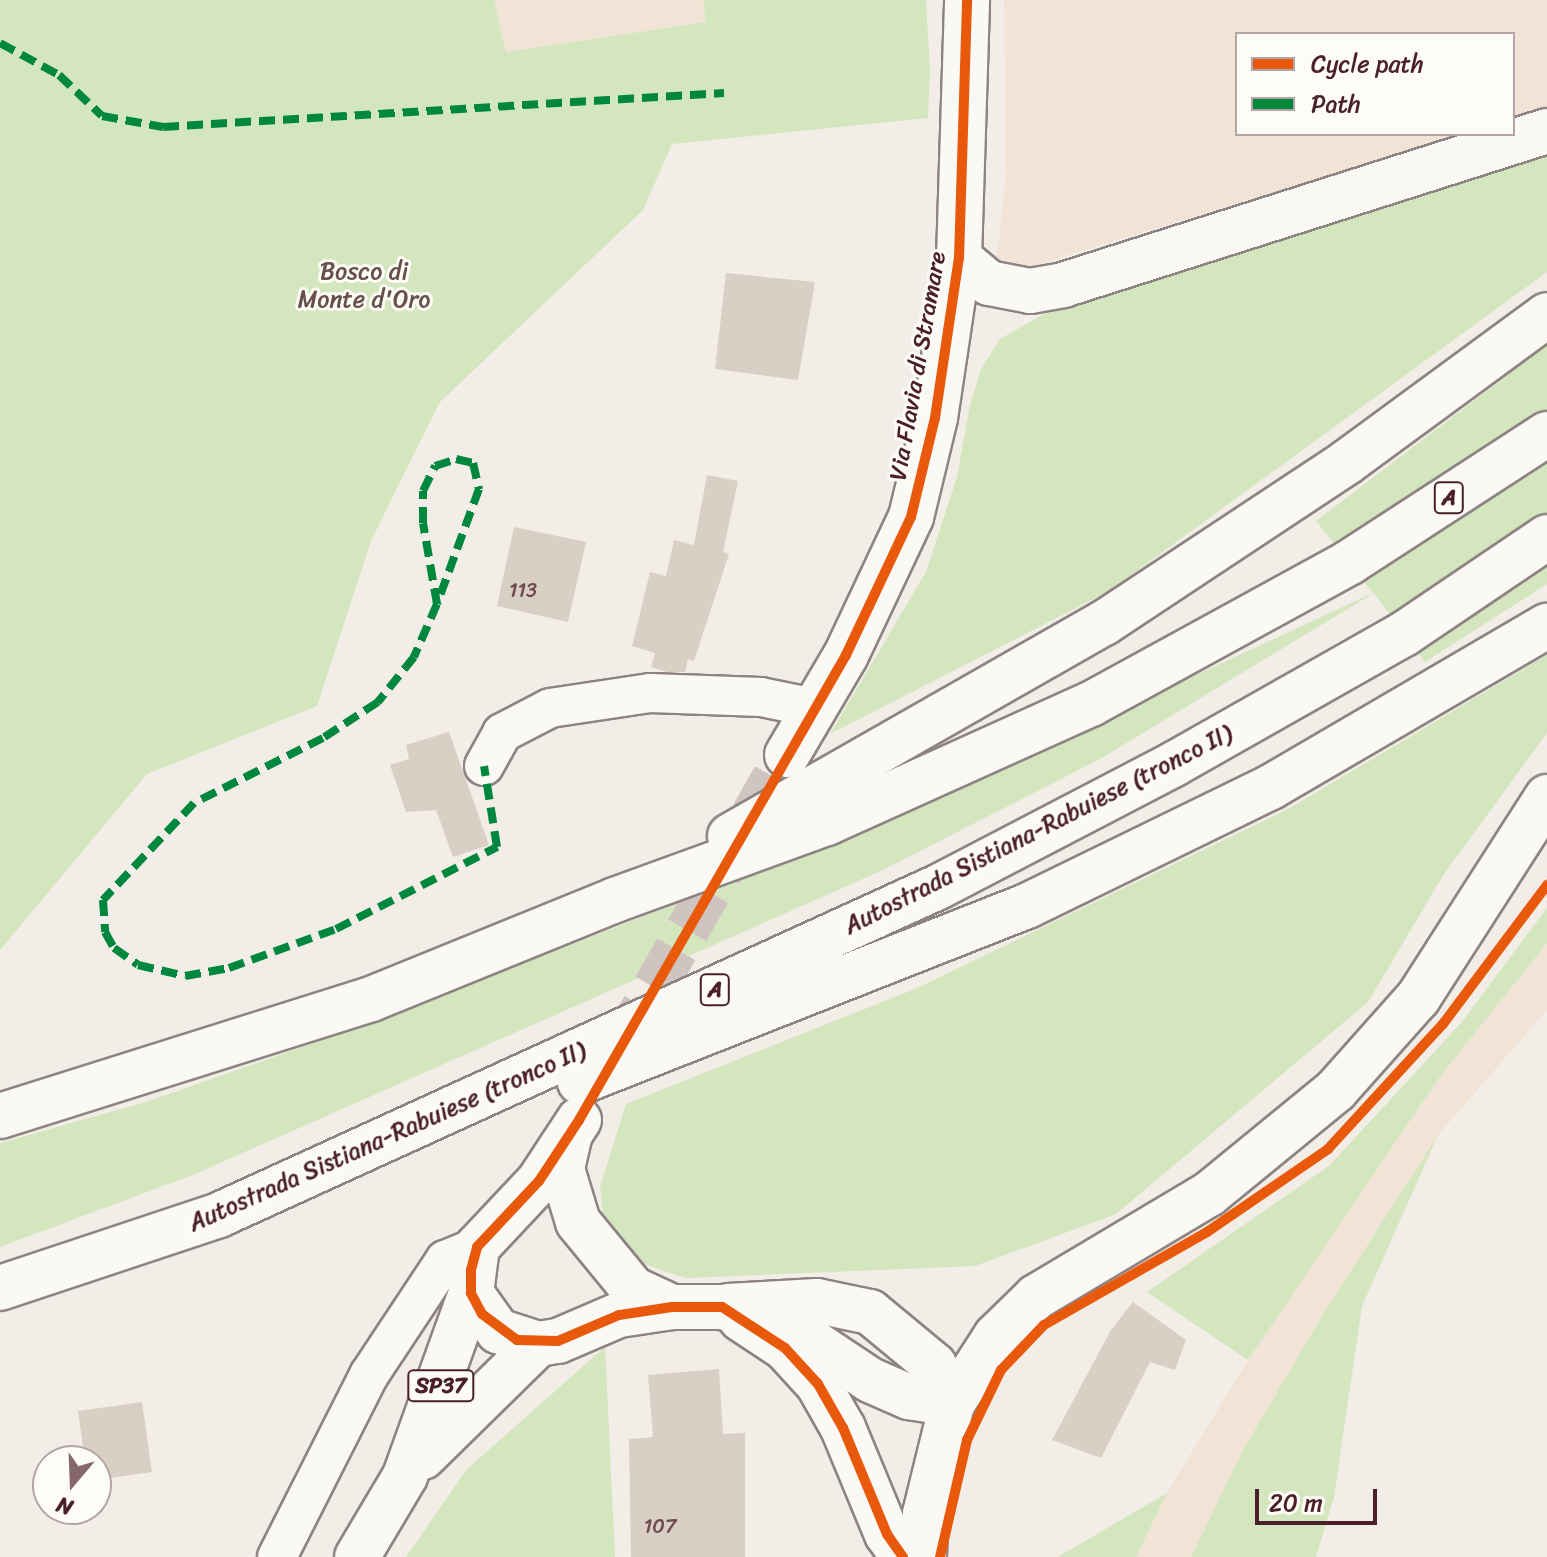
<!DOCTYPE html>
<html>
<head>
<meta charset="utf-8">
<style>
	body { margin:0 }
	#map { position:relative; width:1547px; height:1557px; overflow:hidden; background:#f2ede7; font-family:Sriracha,sans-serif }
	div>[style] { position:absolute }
	.built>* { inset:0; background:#f1e4d6 }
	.green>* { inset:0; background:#d3e6be }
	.building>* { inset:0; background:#dacfc5 }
	.primary-tunnel>* { height:44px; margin-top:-22px; transform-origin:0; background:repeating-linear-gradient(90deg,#d0c4c1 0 44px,transparent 0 66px) }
	.roads { filter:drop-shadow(2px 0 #8e8383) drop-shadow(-2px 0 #8e8383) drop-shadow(0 2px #8e8383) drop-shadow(0 -2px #8e8383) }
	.street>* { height:38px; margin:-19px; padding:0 19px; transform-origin:19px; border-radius:19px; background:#faf9f6 }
	.secondary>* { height:44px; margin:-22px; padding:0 22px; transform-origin:22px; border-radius:22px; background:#faf9f6 }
	.primary>* { height:44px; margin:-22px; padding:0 22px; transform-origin:22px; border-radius:22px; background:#faf9f6 }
	.highway>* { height:44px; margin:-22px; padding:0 22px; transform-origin:22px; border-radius:22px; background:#faf9f6 }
	.quiet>* { height:8px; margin-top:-4px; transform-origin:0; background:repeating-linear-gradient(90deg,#00873e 0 16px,transparent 0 24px) }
	.cycleway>* { height:10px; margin:-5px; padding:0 5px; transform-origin:5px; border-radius:5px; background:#e8590c }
	span { translate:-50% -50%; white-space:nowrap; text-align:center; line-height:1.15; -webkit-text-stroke:6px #fdfcf7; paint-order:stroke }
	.number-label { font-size:20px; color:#6e4b52 }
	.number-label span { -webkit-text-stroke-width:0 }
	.shield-label span { padding:2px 6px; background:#fdfcf7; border:2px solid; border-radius:6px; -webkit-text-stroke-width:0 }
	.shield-label { font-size:22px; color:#4a1f2b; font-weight:700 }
	.park-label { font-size:24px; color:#665048 }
	.street-label { font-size:24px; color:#4a1f2b }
	.legend { position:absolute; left:1235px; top:32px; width:280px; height:104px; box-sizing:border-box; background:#fdfcf7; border:2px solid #b5a4a5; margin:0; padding:10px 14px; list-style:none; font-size:24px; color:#4a1f2b }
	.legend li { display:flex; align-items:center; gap:16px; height:40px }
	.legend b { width:40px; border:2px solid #b5a4a5 }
	.north { position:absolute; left:32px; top:1445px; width:80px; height:80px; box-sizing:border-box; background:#fdfcf7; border:2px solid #b5a4a5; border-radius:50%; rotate:199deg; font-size:22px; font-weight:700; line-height:32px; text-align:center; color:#4a1f2b }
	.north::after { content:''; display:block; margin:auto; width:28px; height:36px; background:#85676d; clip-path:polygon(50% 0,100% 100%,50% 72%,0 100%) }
	.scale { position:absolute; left:1255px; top:1489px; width:122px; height:36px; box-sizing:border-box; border:4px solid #4a1f2b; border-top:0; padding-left:10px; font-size:24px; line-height:28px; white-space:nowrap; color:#4a1f2b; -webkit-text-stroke:6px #fdfcf7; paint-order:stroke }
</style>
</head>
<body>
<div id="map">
	<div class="built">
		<i style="clip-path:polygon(494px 0,703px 0,706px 22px,506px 52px)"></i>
		<i style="clip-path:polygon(1004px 0,1547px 0,1547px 108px,1513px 118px,1513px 34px,1237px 34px,1237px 134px,1463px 134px,1023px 269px,997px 258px,1006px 175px)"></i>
		<i style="clip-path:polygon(1547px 943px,1547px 1010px,1438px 1135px,1324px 1313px,1243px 1450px,1191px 1557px,1136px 1557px,1167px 1493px,1248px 1360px,1441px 1075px)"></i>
	</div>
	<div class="green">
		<i style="clip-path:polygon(0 0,494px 0,506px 52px,706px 22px,703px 0,926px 0,930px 70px,928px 118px,672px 144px,643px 210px,439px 403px,371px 541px,317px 706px,147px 774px,0 950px)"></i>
		<i style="clip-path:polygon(1547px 154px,1547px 272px,1109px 591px,830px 734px,926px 572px,957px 477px,970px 405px,981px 369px,1000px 339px,1051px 310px)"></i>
		<i style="clip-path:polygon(1547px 345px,1547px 584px,1425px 662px,1374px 593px,1100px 759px,881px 871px,195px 1174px,0 1247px,0 1143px,146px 1102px,373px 1022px,673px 905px,879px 822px,1373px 593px,1316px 521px)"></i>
		<i style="clip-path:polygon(1547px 655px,1547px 733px,1444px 874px,1368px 1002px,1116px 1214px,975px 1266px,685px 1278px,629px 1259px,605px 1234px,600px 1187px,626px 1104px,915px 989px,1290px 808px)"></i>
		<i style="clip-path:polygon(1547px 908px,1547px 943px,1441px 1075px,1248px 1360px,1147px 1292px,1329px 1166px,1461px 1023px)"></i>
		<i style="clip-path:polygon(1438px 1135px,1362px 1306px,1334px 1497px,1316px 1557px,1191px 1557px,1243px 1450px,1324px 1313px)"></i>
		<i style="clip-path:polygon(605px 1347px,615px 1557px,406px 1557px,467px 1469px)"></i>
		<i style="clip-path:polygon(1167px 1493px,1136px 1557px,1058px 1557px)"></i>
	</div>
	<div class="building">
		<i style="clip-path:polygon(726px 273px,815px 282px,798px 380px,715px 369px)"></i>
		<i style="clip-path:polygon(707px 475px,738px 481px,723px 552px,729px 554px,694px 661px,688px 659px,685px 672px,667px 672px,651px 667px,655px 653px,632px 646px,650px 572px,666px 576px,674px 540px,694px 545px)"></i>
		<i style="clip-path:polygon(514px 527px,586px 542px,568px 622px,497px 606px)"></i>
		<i style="clip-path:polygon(449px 732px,489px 845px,453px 857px,436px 810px,406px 812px,390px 765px,409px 759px,406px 745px)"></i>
		<i style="clip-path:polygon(1133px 1302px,1186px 1340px,1175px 1370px,1150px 1362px,1101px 1458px,1052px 1440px,1111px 1330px)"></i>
		<i style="clip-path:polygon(719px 1369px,723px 1434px,745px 1433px,745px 1557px,631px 1557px,629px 1439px,653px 1437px,648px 1375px)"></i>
		<i style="clip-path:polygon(142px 1402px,152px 1472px,96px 1480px,96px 1461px,85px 1461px,78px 1411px)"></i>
	</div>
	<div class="primary-tunnel">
		<i style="left:622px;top:1045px;width:334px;rotate:-60.4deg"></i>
	</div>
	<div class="roads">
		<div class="street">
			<i style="left:484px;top:766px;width:38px;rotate:-61deg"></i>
			<i style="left:502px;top:733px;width:54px;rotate:-27.5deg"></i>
			<i style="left:550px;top:708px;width:101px;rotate:-8.5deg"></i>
			<i style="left:650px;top:693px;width:111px;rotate:2.1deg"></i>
			<i style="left:761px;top:697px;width:54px;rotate:11.7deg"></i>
			<i style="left:277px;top:1557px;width:204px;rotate:-63.2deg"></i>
			<i style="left:369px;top:1375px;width:138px;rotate:-56.5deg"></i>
			<i style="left:445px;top:1260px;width:35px;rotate:-22deg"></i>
		</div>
		<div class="secondary">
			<i style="left:728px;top:1306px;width:89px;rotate:-3.2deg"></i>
			<i style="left:817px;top:1301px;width:54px;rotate:11.7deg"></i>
			<i style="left:870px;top:1312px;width:83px;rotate:39.6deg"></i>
			<i style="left:934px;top:1365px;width:43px;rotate:65.2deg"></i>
			<i style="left:952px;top:1404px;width:113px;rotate:103.8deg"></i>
			<i style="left:925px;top:1514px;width:43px;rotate:91.3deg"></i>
			<i style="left:741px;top:1319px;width:53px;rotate:33.4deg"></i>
			<i style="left:785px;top:1348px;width:49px;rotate:47.5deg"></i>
			<i style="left:818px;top:1384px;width:51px;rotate:60.4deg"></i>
			<i style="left:843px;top:1428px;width:115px;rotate:67.5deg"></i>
			<i style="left:887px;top:1534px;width:28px;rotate:55deg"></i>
		</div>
		<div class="primary">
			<i style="left:959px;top:258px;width:39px;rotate:40deg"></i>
			<i style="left:989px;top:283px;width:42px;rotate:11deg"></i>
			<i style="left:1030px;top:291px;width:34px;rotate:-10deg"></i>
			<i style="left:1063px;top:285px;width:508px;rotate:-17.65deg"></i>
			<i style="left:787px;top:755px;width:116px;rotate:-59.5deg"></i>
			<i style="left:846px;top:655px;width:153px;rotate:-64.8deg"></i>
			<i style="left:911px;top:517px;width:102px;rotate:-76.4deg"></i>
			<i style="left:935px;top:418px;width:162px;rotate:-81.5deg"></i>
			<i style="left:959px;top:258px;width:258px;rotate:-88.2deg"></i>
			<i style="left:579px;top:1120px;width:73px;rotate:123.3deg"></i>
			<i style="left:539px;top:1181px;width:91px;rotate:133.2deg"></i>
			<i style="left:477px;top:1247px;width:46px;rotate:97.4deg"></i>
			<i style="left:471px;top:1293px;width:47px;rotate:54.6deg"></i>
			<i style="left:498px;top:1331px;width:42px;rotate:18deg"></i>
			<i style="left:538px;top:1344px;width:20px;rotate:-9deg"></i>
			<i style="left:558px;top:1341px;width:66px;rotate:-23.1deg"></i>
			<i style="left:619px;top:1315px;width:54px;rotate:-8.6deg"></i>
			<i style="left:672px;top:1307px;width:50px"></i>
			<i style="left:722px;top:1307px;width:70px;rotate:15.8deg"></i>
			<i style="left:789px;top:1326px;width:97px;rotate:33.7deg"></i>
			<i style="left:870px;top:1380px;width:43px;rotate:23.6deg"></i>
			<i style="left:909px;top:1397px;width:44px;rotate:9.2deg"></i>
			<i style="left:952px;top:1404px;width:81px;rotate:-57.1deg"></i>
			<i style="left:996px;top:1336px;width:56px;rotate:-44.3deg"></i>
			<i style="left:1036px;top:1297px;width:201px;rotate:-30.8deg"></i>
			<i style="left:1209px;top:1194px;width:164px;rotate:-39.3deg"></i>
			<i style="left:1336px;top:1090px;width:123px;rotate:-48.3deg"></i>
			<i style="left:1418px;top:998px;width:239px;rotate:-57.3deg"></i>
			<i style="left:569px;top:1138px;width:32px;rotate:103deg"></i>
			<i style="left:562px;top:1169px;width:55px;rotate:73.2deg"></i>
			<i style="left:578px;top:1222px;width:87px;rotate:50.6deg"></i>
			<i style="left:633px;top:1289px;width:43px;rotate:24.8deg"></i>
			<i style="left:423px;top:1457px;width:161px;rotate:-44.5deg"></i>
			<i style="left:357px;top:1557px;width:94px;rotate:-59.3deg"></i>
			<i style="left:405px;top:1476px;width:195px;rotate:-70.2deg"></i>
		</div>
		<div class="highway">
			<i style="left:730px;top:836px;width:430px;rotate:-29.7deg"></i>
			<i style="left:1104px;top:623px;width:291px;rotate:-33.5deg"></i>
			<i style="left:1347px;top:462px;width:248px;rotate:-36.3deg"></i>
			<i style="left:580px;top:1082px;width:480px;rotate:-21.5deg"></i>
			<i style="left:1027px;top:906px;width:271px;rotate:-26deg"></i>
			<i style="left:1271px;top:787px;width:320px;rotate:-30.3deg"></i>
			<i style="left:0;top:1116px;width:389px;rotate:-17.5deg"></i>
			<i style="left:371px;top:999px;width:263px;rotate:-22.1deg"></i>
			<i style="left:615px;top:900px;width:226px;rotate:-20deg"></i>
			<i style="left:827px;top:823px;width:290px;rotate:-24.3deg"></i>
			<i style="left:1091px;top:704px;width:295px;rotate:-28.7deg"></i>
			<i style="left:1350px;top:562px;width:235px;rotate:-33deg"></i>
			<i style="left:0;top:1288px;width:231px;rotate:-18.4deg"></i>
			<i style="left:219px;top:1215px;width:790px;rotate:-24.52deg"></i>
			<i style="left:938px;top:887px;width:266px;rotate:-27.5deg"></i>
			<i style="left:1174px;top:764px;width:264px;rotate:-29.5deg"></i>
			<i style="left:1404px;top:634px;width:173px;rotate:-34.1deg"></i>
		</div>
	</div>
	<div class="quiet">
		<i style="left:0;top:43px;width:67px;rotate:28.5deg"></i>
		<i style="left:59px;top:75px;width:59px;rotate:43.6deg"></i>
		<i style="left:102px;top:116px;width:62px;rotate:10.2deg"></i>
		<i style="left:163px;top:127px;width:562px;rotate:-3.47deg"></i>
		<i style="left:437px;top:604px;width:82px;rotate:-99.8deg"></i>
		<i style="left:423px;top:523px;width:32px;rotate:-90deg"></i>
		<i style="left:423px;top:491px;width:28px;rotate:-64deg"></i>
		<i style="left:435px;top:466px;width:22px;rotate:-18deg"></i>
		<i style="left:456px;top:459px;width:17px;rotate:13deg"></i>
		<i style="left:473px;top:463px;width:27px;rotate:77deg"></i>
		<i style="left:479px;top:489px;width:122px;rotate:110.1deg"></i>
		<i style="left:437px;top:604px;width:58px;rotate:113.5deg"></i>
		<i style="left:414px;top:657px;width:58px;rotate:128.7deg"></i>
		<i style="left:378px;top:702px;width:66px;rotate:146.8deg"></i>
		<i style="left:323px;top:738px;width:144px;rotate:153.3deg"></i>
		<i style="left:194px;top:803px;width:133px;rotate:133.2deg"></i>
		<i style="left:103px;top:900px;width:32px;rotate:86deg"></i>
		<i style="left:105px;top:932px;width:18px;rotate:61deg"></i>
		<i style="left:114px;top:948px;width:29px;rotate:35deg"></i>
		<i style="left:138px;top:965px;width:48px;rotate:13.2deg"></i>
		<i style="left:185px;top:976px;width:45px;rotate:-10.3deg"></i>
		<i style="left:229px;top:968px;width:114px;rotate:-20deg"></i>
		<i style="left:336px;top:929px;width:181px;rotate:-27deg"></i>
		<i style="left:497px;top:847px;width:82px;rotate:-99.1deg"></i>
	</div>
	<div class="cycleway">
		<i style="left:903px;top:1557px;width:28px;rotate:-125deg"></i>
		<i style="left:887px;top:1534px;width:115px;rotate:-112.5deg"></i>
		<i style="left:843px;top:1428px;width:51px;rotate:-119.6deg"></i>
		<i style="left:818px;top:1384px;width:49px;rotate:-132.5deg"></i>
		<i style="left:785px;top:1348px;width:75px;rotate:-146.9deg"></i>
		<i style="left:722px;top:1307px;width:50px;rotate:180deg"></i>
		<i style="left:672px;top:1307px;width:54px;rotate:171.4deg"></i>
		<i style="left:619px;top:1315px;width:66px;rotate:156.9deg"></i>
		<i style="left:558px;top:1341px;width:41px;rotate:-178.6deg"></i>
		<i style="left:517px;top:1340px;width:44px;rotate:-143.4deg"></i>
		<i style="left:482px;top:1314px;width:24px;rotate:-118deg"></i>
		<i style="left:471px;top:1293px;width:23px;rotate:-90deg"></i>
		<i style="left:471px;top:1270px;width:24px;rotate:-75deg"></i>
		<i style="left:477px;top:1247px;width:91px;rotate:-46.8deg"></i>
		<i style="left:539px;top:1181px;width:73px;rotate:-56.7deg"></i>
		<i style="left:579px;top:1120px;width:536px;rotate:-60.14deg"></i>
		<i style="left:846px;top:655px;width:153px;rotate:-64.8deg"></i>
		<i style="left:911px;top:517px;width:102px;rotate:-76.4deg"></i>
		<i style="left:935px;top:418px;width:162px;rotate:-81.5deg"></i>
		<i style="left:959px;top:258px;width:258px;rotate:-88.2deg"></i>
		<i style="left:940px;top:1557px;width:120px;rotate:-77deg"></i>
		<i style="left:967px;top:1440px;width:78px;rotate:-64.1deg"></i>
		<i style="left:1001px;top:1370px;width:62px;rotate:-46.3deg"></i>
		<i style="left:1044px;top:1325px;width:188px;rotate:-29.7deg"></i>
		<i style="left:1207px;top:1232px;width:147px;rotate:-34.4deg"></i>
		<i style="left:1328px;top:1149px;width:170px;rotate:-47.4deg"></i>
		<i style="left:1443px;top:1024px;width:174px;rotate:-53.2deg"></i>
	</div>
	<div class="number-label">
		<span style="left:523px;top:590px">113</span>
		<span style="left:660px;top:1526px">107</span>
	</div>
	<div class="shield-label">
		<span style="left:1449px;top:498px">A</span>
		<span style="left:715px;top:990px">A</span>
		<span style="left:441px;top:1386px">SP37</span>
	</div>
	<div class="park-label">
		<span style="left:364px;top:286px">Bosco di<br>Monte d'Oro</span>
	</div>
	<div class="street-label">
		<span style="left:918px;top:366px;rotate:-80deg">Via Flavia di Stramare</span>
		<span style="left:1038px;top:830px;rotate:-27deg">Autostrada Sistiana-Rabuiese (tronco II)</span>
		<span style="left:387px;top:1137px;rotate:-24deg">Autostrada Sistiana-Rabuiese (tronco II)</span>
	</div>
	<ul class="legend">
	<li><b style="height:10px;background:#e8590c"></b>Cycle path</li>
	<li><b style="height:10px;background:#00873e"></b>Path</li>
	</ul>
	<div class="north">N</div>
	<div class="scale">20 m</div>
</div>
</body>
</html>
